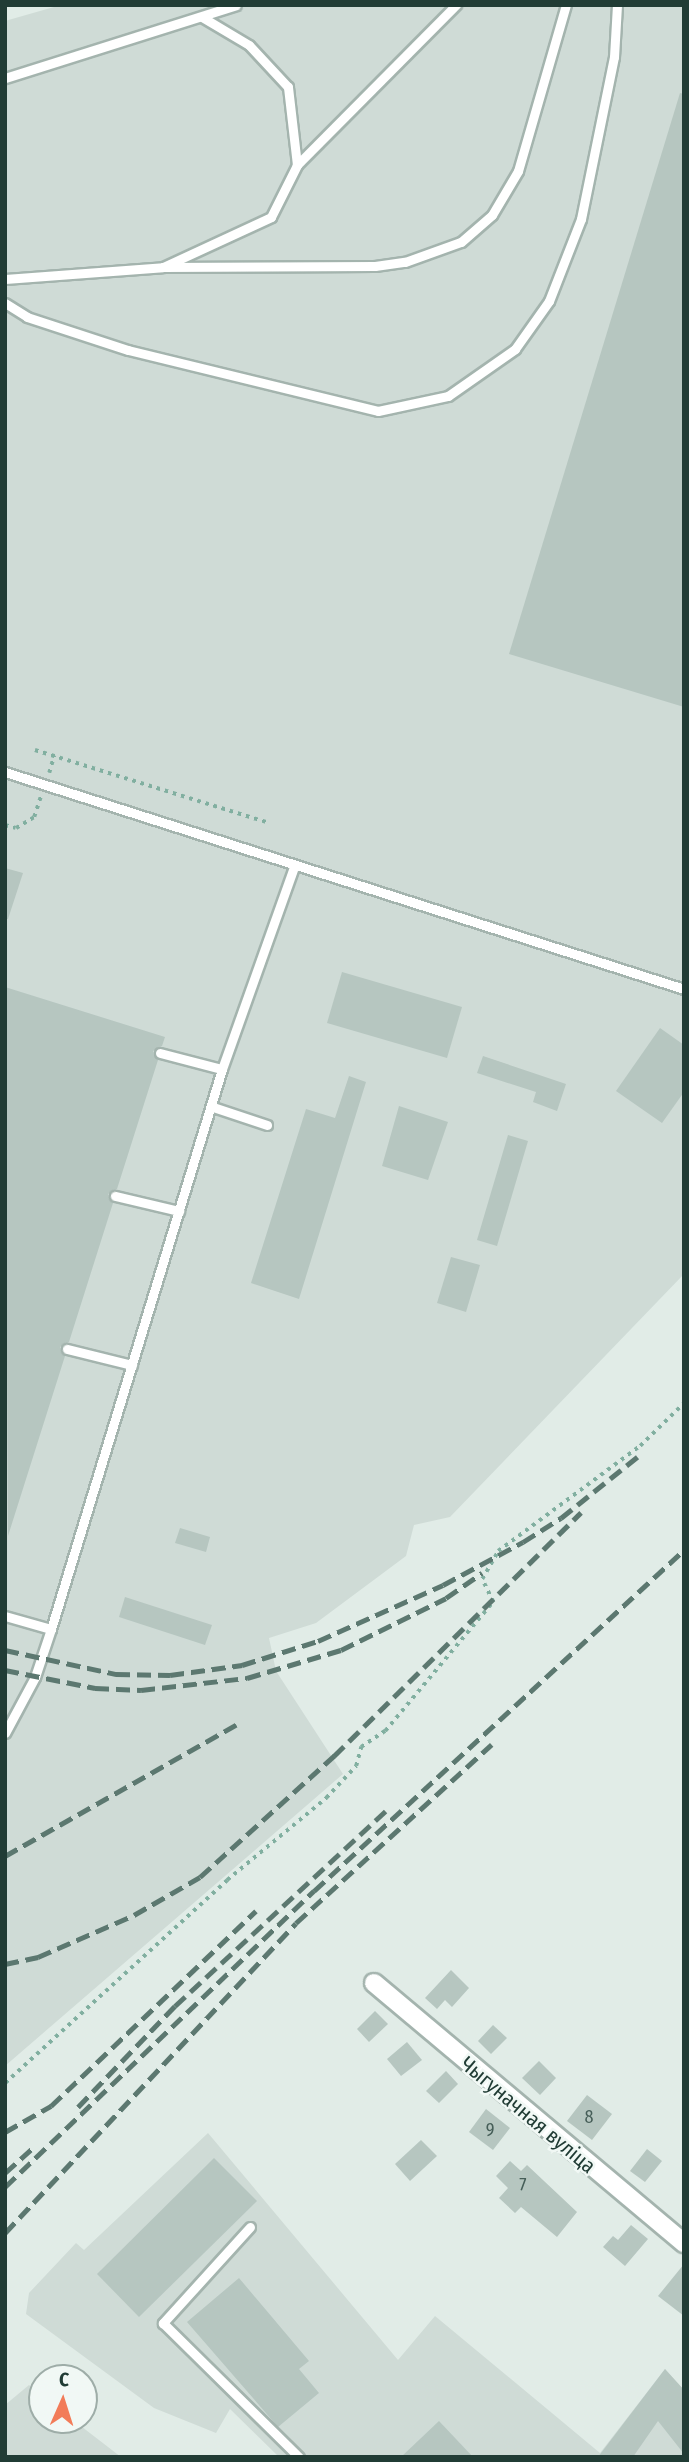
<!DOCTYPE html>
<html>
<head>
<meta charset="utf-8">
<style>
	body { margin:0 }
	#map { position:relative; width:689px; height:2462px; overflow:hidden; background:#e1ece7; font-family:"Fira Sans Condensed",sans-serif }
	div>[style] { position:absolute }
	.built>* { inset:0; background:#cfdbd6 }
	.building>* { inset:0; background:#b6c6c0 }
	.path>* { height:3.5px; margin-top:-1.75px; transform-origin:0; background:repeating-linear-gradient(90deg,#81afa0 0 3.5px,transparent 0 8.5px) }
	.roads { filter:drop-shadow(2px 0 #a4b4ae) drop-shadow(-2px 0 #a4b4ae) drop-shadow(0 2px #a4b4ae) drop-shadow(0 -2px #a4b4ae) }
	.lane>* { height:9px; margin:-4.5px; padding:0 4.5px; transform-origin:4.5px; border-radius:4.5px; background:#fff }
	.street>* { height:18px; margin:-9px; padding:0 9px; transform-origin:9px; border-radius:9px; background:#fff }
	.rail>* { height:5px; margin-top:-2.5px; transform-origin:0; background:repeating-linear-gradient(90deg,#5c7870 0 14px,transparent 0 21px) }
	span { translate:-50% -50%; white-space:nowrap; text-align:center; line-height:1.15; -webkit-text-stroke:5px #f1f8f5; paint-order:stroke }
	.number-label { font-size:18px; color:#465e58 }
	.number-label span { -webkit-text-stroke-width:0 }
	.street-label { font-size:21px; color:#213c35 }
	.frame { position:absolute; inset:0; border:7px solid #213c35; pointer-events:none }
	.north { position:absolute; left:28px; top:2364px; width:70px; height:70px; box-sizing:border-box; background:#f1f8f5; border:2px solid #9eada8; border-radius:50%; rotate:3deg; font-size:19px; font-weight:700; line-height:28px; text-align:center; color:#213c35 }
	.north::after { content:''; display:block; margin:auto; width:24px; height:32px; background:#f27c59; clip-path:polygon(50% 0,100% 100%,50% 72%,0 100%) }
</style>
</head>
<body>
<div id="map">
	<div class="built">
		<i style="clip-path:polygon(61px 5px,684px 5px,684px 1274px,450px 1517px,414px 1525px,406px 1556px,316px 1623px,269px 1638px,276px 1671px,343px 1774px,5px 2066px,5px 21px)"></i>
		<i style="clip-path:polygon(208px 2133px,398px 2360px,435px 2316px,600px 2453px,665px 2369px,684px 2390px,684px 2457px,279px 2457px,230px 2409px,216px 2433px,154px 2408px,26px 2314px,29px 2293px,76px 2243px,84px 2250px)"></i>
		<i style="clip-path:polygon(29px 2385px,42px 2396px,42px 2420px,73px 2420px,121px 2457px,5px 2457px,5px 2405px)"></i>
	</div>
	<div class="building">
		<i style="clip-path:polygon(680px 93px,684px 94px,684px 707px,509px 654px)"></i>
		<i style="clip-path:polygon(5px 868px,23px 873px,8px 919px,5px 919px)"></i>
		<i style="clip-path:polygon(342px 972px,462px 1007px,447px 1058px,327px 1023px)"></i>
		<i style="clip-path:polygon(5px 987px,165px 1037px,162px 1046px,153px 1051px,158px 1060px,117px 1189px,108px 1194px,113px 1203px,69px 1342px,60px 1347px,65px 1356px,8px 1536px)"></i>
		<i style="clip-path:polygon(660px 1028px,684px 1045px,684px 1092px,662px 1123px,616px 1091px)"></i>
		<i style="clip-path:polygon(483px 1056px,566px 1084px,557px 1111px,533px 1102px,536px 1092px,477px 1073px)"></i>
		<i style="clip-path:polygon(349px 1076px,366px 1082px,299px 1299px,251px 1283px,306px 1109px,335px 1118px)"></i>
		<i style="clip-path:polygon(399px 1106px,448px 1122px,428px 1180px,382px 1166px)"></i>
		<i style="clip-path:polygon(508px 1135px,528px 1141px,497px 1246px,477px 1240px)"></i>
		<i style="clip-path:polygon(451px 1257px,480px 1265px,466px 1312px,437px 1303px)"></i>
		<i style="clip-path:polygon(180px 1528px,210px 1537px,206px 1552px,175px 1543px)"></i>
		<i style="clip-path:polygon(125px 1597px,212px 1625px,205px 1645px,119px 1617px)"></i>
		<i style="clip-path:polygon(451px 1970px,469px 1988px,452px 2007px,445px 2000px,437px 2009px,425px 1998px)"></i>
		<i style="clip-path:polygon(375px 2011px,388px 2024px,369px 2042px,357px 2029px)"></i>
		<i style="clip-path:polygon(493px 2025px,507px 2038px,491px 2054px,478px 2041px)"></i>
		<i style="clip-path:polygon(407px 2042px,422px 2060px,401px 2076px,387px 2059px)"></i>
		<i style="clip-path:polygon(539px 2061px,556px 2078px,540px 2095px,522px 2078px)"></i>
		<i style="clip-path:polygon(446px 2071px,458px 2084px,439px 2103px,426px 2091px)"></i>
		<i style="clip-path:polygon(587px 2095px,612px 2114px,592px 2140px,567px 2121px)"></i>
		<i style="clip-path:polygon(486px 2109px,510px 2128px,493px 2150px,469px 2132px)"></i>
		<i style="clip-path:polygon(421px 2140px,437px 2156px,410px 2181px,395px 2164px)"></i>
		<i style="clip-path:polygon(647px 2149px,662px 2161px,645px 2182px,630px 2171px)"></i>
		<i style="clip-path:polygon(214px 2158px,257px 2201px,139px 2317px,97px 2274px)"></i>
		<i style="clip-path:polygon(510px 2161px,521px 2171px,527px 2165px,577px 2212px,557px 2237px,521px 2207px,515px 2213px,499px 2198px,508px 2188px,496px 2176px)"></i>
		<i style="clip-path:polygon(631px 2225px,648px 2239px,625px 2266px,603px 2247px,613px 2236px,618px 2240px)"></i>
		<i style="clip-path:polygon(684px 2264px,684px 2316px,658px 2296px)"></i>
		<i style="clip-path:polygon(239px 2278px,309px 2361px,299px 2369px,319px 2393px,278px 2427px,187px 2322px)"></i>
		<i style="clip-path:polygon(665px 2369px,684px 2390px,684px 2454px,658px 2421px,633px 2457px,598px 2457px)"></i>
		<i style="clip-path:polygon(439px 2421px,473px 2457px,401px 2457px)"></i>
	</div>
	<div class="path">
		<i style="left:35px;top:750px;width:242px;rotate:17.3deg"></i>
		<i style="left:49px;top:773px;width:18px;rotate:-74deg"></i>
		<i style="left:5px;top:825px;width:11px;rotate:15deg"></i>
		<i style="left:16px;top:828px;width:21px;rotate:-31deg"></i>
		<i style="left:34px;top:817px;width:22px;rotate:-72deg"></i>
		<i style="left:5px;top:2083px;width:301px;rotate:-42.4deg"></i>
		<i style="left:227px;top:1880px;width:129px;rotate:-39.6deg"></i>
		<i style="left:326px;top:1798px;width:44px;rotate:-46.8deg"></i>
		<i style="left:356px;top:1766px;width:20px;rotate:-75deg"></i>
		<i style="left:361px;top:1747px;width:29px;rotate:-34deg"></i>
		<i style="left:385px;top:1731px;width:168px;rotate:-50.1deg"></i>
		<i style="left:493px;top:1602px;width:25px;rotate:-116deg"></i>
		<i style="left:482px;top:1579px;width:32px;rotate:-60deg"></i>
		<i style="left:498px;top:1551px;width:177px;rotate:-36.5deg"></i>
		<i style="left:640px;top:1446px;width:62px;rotate:-44.3deg"></i>
	</div>
	<div class="roads">
		<div class="lane">
			<i style="left:5px;top:78px;width:242px;rotate:-17.5deg"></i>
			<i style="left:297px;top:165px;width:226px;rotate:-45.2deg"></i>
			<i style="left:163px;top:267px;width:212px;rotate:-0.3deg"></i>
			<i style="left:375px;top:266px;width:30px;rotate:-8deg"></i>
			<i style="left:405px;top:262px;width:59px;rotate:-19.7deg"></i>
			<i style="left:461px;top:242px;width:41px;rotate:-41.1deg"></i>
			<i style="left:492px;top:215px;width:51px;rotate:-59.4deg"></i>
			<i style="left:518px;top:171px;width:173px;rotate:-73.9deg"></i>
			<i style="left:5px;top:279px;width:158px;rotate:-4.3deg"></i>
			<i style="left:163px;top:267px;width:119px;rotate:-24.8deg"></i>
			<i style="left:271px;top:217px;width:58px;rotate:-63.4deg"></i>
			<i style="left:297px;top:165px;width:79px;rotate:-96.6deg"></i>
			<i style="left:288px;top:87px;width:57px;rotate:-132.9deg"></i>
			<i style="left:249px;top:45px;width:55px;rotate:-149.2deg"></i>
			<i style="left:5px;top:303px;width:26px;rotate:32deg"></i>
			<i style="left:27px;top:317px;width:106px;rotate:18.1deg"></i>
			<i style="left:128px;top:350px;width:257px;rotate:13.7deg"></i>
			<i style="left:378px;top:411px;width:72px;rotate:-12.1deg"></i>
			<i style="left:448px;top:396px;width:82px;rotate:-35deg"></i>
			<i style="left:515px;top:349px;width:59px;rotate:-54.7deg"></i>
			<i style="left:549px;top:301px;width:88px;rotate:-68.7deg"></i>
			<i style="left:581px;top:219px;width:165px;rotate:-78.5deg"></i>
			<i style="left:614px;top:57px;width:52px;rotate:-86.7deg"></i>
			<i style="left:5px;top:772px;width:713px;rotate:17.72deg"></i>
			<i style="left:160px;top:1053px;width:64px;rotate:14.5deg"></i>
			<i style="left:213px;top:1107px;width:57px;rotate:18.4deg"></i>
			<i style="left:115px;top:1196px;width:66px;rotate:13.2deg"></i>
			<i style="left:67px;top:1349px;width:67px;rotate:13.8deg"></i>
			<i style="left:5px;top:1616px;width:48px;rotate:15.8deg"></i>
			<i style="left:5px;top:1733px;width:64px;rotate:-61.8deg"></i>
			<i style="left:35px;top:1677px;width:51px;rotate:-71.6deg"></i>
			<i style="left:51px;top:1629px;width:586px;rotate:-73.02deg"></i>
			<i style="left:222px;top:1069px;width:214px;rotate:-70.4deg"></i>
			<i style="left:250px;top:2227px;width:130px;rotate:132.2deg"></i>
			<i style="left:163px;top:2323px;width:191px;rotate:44.6deg"></i>
		</div>
		<div class="street">
			<i style="left:374px;top:1983px;width:405px;rotate:40deg"></i>
		</div>
	</div>
	<div class="rail">
		<i style="left:5px;top:1650px;width:114px;rotate:12.2deg"></i>
		<i style="left:116px;top:1674px;width:54px;rotate:1.1deg"></i>
		<i style="left:170px;top:1675px;width:73px;rotate:-7.9deg"></i>
		<i style="left:242px;top:1665px;width:80px;rotate:-17.5deg"></i>
		<i style="left:318px;top:1641px;width:137px;rotate:-24.1deg"></i>
		<i style="left:443px;top:1585px;width:91px;rotate:-28.3deg"></i>
		<i style="left:523px;top:1542px;width:45px;rotate:-32.3deg"></i>
		<i style="left:561px;top:1518px;width:102px;rotate:-38.7deg"></i>
		<i style="left:5px;top:1670px;width:92px;rotate:11.3deg"></i>
		<i style="left:95px;top:1688px;width:46px;rotate:2.5deg"></i>
		<i style="left:141px;top:1690px;width:107px;rotate:-6.5deg"></i>
		<i style="left:247px;top:1678px;width:98px;rotate:-16.6deg"></i>
		<i style="left:341px;top:1650px;width:117px;rotate:-26.3deg"></i>
		<i style="left:446px;top:1598px;width:44px;rotate:-34.8deg"></i>
		<i style="left:5px;top:1856px;width:266px;rotate:-29.6deg"></i>
		<i style="left:5px;top:1964px;width:34px;rotate:-12deg"></i>
		<i style="left:38px;top:1957px;width:105px;rotate:-23.6deg"></i>
		<i style="left:134px;top:1915px;width:76px;rotate:-29.9deg"></i>
		<i style="left:200px;top:1877px;width:181px;rotate:-42.1deg"></i>
		<i style="left:334px;top:1756px;width:347px;rotate:-44.6deg"></i>
		<i style="left:78px;top:2107px;width:140px;rotate:-46.2deg"></i>
		<i style="left:175px;top:2006px;width:290px;rotate:-42.8deg"></i>
		<i style="left:5px;top:2132px;width:53px;rotate:-29.5deg"></i>
		<i style="left:51px;top:2106px;width:283px;rotate:-43.6deg"></i>
		<i style="left:5px;top:2173px;width:39px;rotate:-42deg"></i>
		<i style="left:5px;top:2187px;width:428px;rotate:-43.8deg"></i>
		<i style="left:314px;top:1891px;width:503px;rotate:-42.66deg"></i>
		<i style="left:5px;top:2233px;width:425px;rotate:-46.8deg"></i>
		<i style="left:296px;top:1923px;width:265px;rotate:-42.4deg"></i>
	</div>
	<div class="number-label">
		<span style="left:589px;top:2117px">8</span>
		<span style="left:490px;top:2130px">9</span>
		<span style="left:523px;top:2185px">7</span>
	</div>
	<div class="street-label">
		<span style="left:528px;top:2115px;rotate:40deg">Чыгуначная вуліца</span>
	</div>
	<div class="frame"></div>
	<div class="north">С</div>
</div>
</body>
</html>
